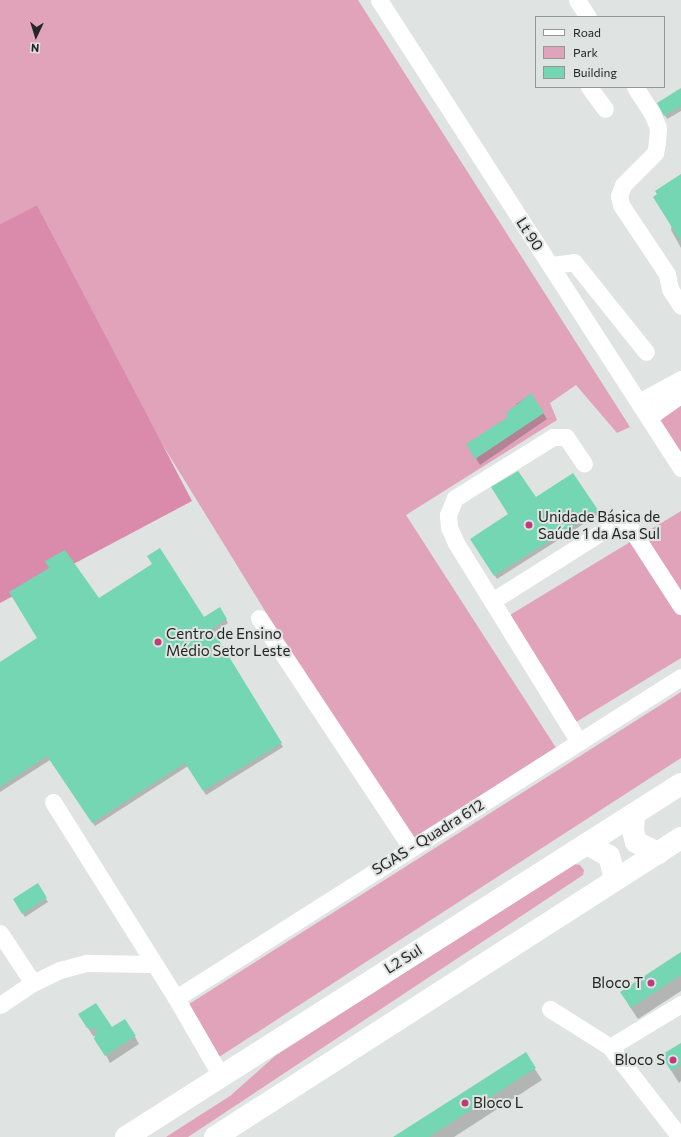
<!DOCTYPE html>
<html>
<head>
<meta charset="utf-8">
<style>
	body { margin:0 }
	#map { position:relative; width:681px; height:1137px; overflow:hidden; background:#dfe3e2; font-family:Commissioner,sans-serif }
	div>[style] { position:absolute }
	.green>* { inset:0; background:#e0a3ba }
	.forest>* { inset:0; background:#da8aaa }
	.shadow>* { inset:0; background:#0003 }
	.building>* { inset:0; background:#75d6b4 }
	.minor>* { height:17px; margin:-8.5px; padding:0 8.5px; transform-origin:8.5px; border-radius:8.5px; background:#fff }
	.major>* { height:22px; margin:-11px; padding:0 11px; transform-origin:11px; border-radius:11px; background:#fff }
	.dots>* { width:11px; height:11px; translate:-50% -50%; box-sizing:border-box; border:2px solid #dfe3e2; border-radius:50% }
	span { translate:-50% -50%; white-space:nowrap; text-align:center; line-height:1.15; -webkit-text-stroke:4px #dfe3e2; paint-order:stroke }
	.street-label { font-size:15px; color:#242524 }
	.poi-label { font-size:15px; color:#242524 }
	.left { translate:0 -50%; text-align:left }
	.right { translate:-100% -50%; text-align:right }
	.legend { position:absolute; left:535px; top:16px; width:130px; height:72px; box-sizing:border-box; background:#dfe3e2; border:1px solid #949796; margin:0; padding:5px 7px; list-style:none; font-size:12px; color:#242524 }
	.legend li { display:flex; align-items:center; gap:8px; height:20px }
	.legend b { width:20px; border:1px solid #949796 }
	.north { position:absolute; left:16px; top:16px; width:40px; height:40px; -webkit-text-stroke:3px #dfe3e2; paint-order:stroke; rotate:184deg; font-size:11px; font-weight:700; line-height:16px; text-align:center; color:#242524 }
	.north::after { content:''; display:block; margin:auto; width:14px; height:18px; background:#242524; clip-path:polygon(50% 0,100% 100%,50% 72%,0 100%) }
</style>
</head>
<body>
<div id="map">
	<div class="green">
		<i style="clip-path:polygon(0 0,358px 0,630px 427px,617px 433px,576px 385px,550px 403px,557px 420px,406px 515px,560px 754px,411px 848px,156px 434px,37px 205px,0 224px)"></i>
		<i style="clip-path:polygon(681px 400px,681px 468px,649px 417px)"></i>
		<i style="clip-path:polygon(681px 511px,681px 658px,576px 722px,510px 615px)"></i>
		<i style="clip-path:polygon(681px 692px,681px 758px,216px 1059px,186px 1006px)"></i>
		<i style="clip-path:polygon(574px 864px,580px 865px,584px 870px,583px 875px,188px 1137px,166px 1137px,230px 1096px,275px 1056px)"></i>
	</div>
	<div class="forest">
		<i style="clip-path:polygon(37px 205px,192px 501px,0 603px,0 224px)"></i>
	</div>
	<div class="shadow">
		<i style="clip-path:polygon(681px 89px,681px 111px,667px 119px,658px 103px)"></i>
		<i style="clip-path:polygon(681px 175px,681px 248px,671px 230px)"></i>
		<i style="clip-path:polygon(531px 395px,547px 419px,480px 465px,471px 450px,509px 418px,518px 406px,516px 404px)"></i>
		<i style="clip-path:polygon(573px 474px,599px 514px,497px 579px,472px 539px)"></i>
		<i style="clip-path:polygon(99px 599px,204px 619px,220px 608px,228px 623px,213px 633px,283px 747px,206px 795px,188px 766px,95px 826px,50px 760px,0 792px,0 663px)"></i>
		<i style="clip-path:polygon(37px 884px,48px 902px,25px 917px,14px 899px)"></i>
		<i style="clip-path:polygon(681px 954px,681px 991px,638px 1019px,628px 1004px)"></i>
		<i style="clip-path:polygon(84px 1022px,135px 1037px,139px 1044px,110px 1063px,96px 1036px,93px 1036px)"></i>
		<i style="clip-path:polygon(681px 1044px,681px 1081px,679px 1083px,669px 1067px)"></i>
		<i style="clip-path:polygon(525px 1054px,542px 1080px,454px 1137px,395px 1137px)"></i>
	</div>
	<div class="building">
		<i style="clip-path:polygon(681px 88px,681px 106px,664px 116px,657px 103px)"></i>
		<i style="clip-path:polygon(681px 174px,681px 242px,653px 197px,657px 194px,655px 191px)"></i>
		<i style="clip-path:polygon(531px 393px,544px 413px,475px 459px,466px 444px,508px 417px,506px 413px)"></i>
		<i style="clip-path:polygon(518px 471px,536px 497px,573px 473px,598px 510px,494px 576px,470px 539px,508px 514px,491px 487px)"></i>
		<i style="clip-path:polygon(160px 548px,204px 617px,220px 607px,227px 619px,212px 629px,282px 743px,203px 791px,185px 763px,92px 823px,47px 756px,0 787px,0 662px,37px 638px,9px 592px,49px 568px,45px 561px,65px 550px,99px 598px,152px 564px,147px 556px)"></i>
		<i style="clip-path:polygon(38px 883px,47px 898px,22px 914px,13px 899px)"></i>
		<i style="clip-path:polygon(681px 952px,681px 975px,631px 1008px,620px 992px)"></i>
		<i style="clip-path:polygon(96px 1003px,112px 1027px,125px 1019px,136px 1036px,105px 1056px,94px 1039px,97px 1029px,87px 1028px,78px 1014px)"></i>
		<i style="clip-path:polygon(681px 1043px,681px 1065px,671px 1071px,661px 1055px)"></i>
		<i style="clip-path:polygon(526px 1052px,536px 1068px,429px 1137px,393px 1137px)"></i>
	</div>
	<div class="minor">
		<i style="left:379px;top:0;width:557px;rotate:57.17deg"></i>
		<i style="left:577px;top:0;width:20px;rotate:57deg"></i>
		<i style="left:589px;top:87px;width:27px;rotate:54deg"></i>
		<i style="left:635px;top:87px;width:31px;rotate:57deg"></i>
		<i style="left:652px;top:113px;width:16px;rotate:68deg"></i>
		<i style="left:658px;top:128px;width:14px;rotate:94deg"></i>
		<i style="left:657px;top:142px;width:11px;rotate:100deg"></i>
		<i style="left:655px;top:153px;width:45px;rotate:135deg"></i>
		<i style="left:623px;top:185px;width:12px;rotate:110deg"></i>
		<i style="left:619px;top:196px;width:9px;rotate:77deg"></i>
		<i style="left:621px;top:205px;width:83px;rotate:56.3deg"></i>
		<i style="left:667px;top:274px;width:15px;rotate:79deg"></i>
		<i style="left:670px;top:289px;width:20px;rotate:57deg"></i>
		<i style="left:551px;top:265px;width:23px;rotate:-7deg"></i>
		<i style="left:574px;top:262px;width:115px;rotate:51.3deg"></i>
		<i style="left:639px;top:402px;width:48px;rotate:-28.7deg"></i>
		<i style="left:649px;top:417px;width:39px;rotate:-35deg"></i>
		<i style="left:492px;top:601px;width:156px;rotate:-32.2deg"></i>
		<i style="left:624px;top:518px;width:105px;rotate:57.1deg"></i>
		<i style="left:259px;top:618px;width:276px;rotate:56.5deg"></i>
		<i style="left:579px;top:742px;width:234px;rotate:-121.7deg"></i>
		<i style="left:456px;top:543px;width:17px;rotate:-114deg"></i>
		<i style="left:449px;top:527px;width:12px;rotate:-95deg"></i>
		<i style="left:448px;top:515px;width:18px;rotate:-68deg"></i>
		<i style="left:455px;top:498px;width:115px;rotate:-31.9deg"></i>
		<i style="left:553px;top:437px;width:13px"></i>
		<i style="left:566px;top:437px;width:32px;rotate:56deg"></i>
		<i style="left:53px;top:802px;width:231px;rotate:57.9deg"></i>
		<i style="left:176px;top:998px;width:90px;rotate:60deg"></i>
		<i style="left:0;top:933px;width:60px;rotate:56.6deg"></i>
		<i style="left:176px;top:998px;width:598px;rotate:-32.44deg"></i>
		<i style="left:0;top:1005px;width:40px;rotate:-34deg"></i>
		<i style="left:33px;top:983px;width:30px;rotate:-26deg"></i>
		<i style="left:60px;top:970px;width:28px;rotate:-15deg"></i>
		<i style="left:87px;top:963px;width:67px;rotate:0.9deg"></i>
		<i style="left:550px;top:1009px;width:71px;rotate:32.3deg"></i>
		<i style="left:610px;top:1047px;width:114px;rotate:52.1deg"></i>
		<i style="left:610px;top:1047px;width:83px;rotate:-31.2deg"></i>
	</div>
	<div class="major">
		<i style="left:634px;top:814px;width:17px;rotate:93deg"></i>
		<i style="left:633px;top:831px;width:11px;rotate:75deg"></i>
		<i style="left:636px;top:842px;width:25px;rotate:27deg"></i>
		<i style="left:587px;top:844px;width:25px;rotate:29deg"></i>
		<i style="left:609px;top:856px;width:24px;rotate:75deg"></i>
		<i style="left:126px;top:1137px;width:658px;rotate:-32.46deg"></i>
		<i style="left:215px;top:1137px;width:554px;rotate:-32.69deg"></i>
	</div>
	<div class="dots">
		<i style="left:529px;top:525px;background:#c03a7c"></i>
		<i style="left:158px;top:642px;background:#c03a7c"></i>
		<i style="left:651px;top:983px;background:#c03a7c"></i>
		<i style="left:673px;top:1060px;background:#c03a7c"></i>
		<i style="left:465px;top:1103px;background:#c03a7c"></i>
	</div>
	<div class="street-label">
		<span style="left:530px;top:234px;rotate:57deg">Lt 90</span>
		<span style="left:428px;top:837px;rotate:-32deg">SGAS - Quadra 612</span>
		<span style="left:403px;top:959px;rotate:-32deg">L2 Sul</span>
	</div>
	<div class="poi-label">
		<span class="left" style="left:538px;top:525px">Unidade Básica de<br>Saúde 1 da Asa Sul</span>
		<span class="left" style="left:166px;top:642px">Centro de Ensino<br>Médio Setor Leste</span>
		<span class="right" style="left:643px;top:983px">Bloco T</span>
		<span class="right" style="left:665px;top:1060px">Bloco S</span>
		<span class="left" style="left:473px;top:1103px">Bloco L</span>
	</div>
	<ul class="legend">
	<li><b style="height:5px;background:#fff"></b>Road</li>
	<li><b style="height:11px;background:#e0a3ba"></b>Park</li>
	<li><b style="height:11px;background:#75d6b4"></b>Building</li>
	</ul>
	<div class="north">N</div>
</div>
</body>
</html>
